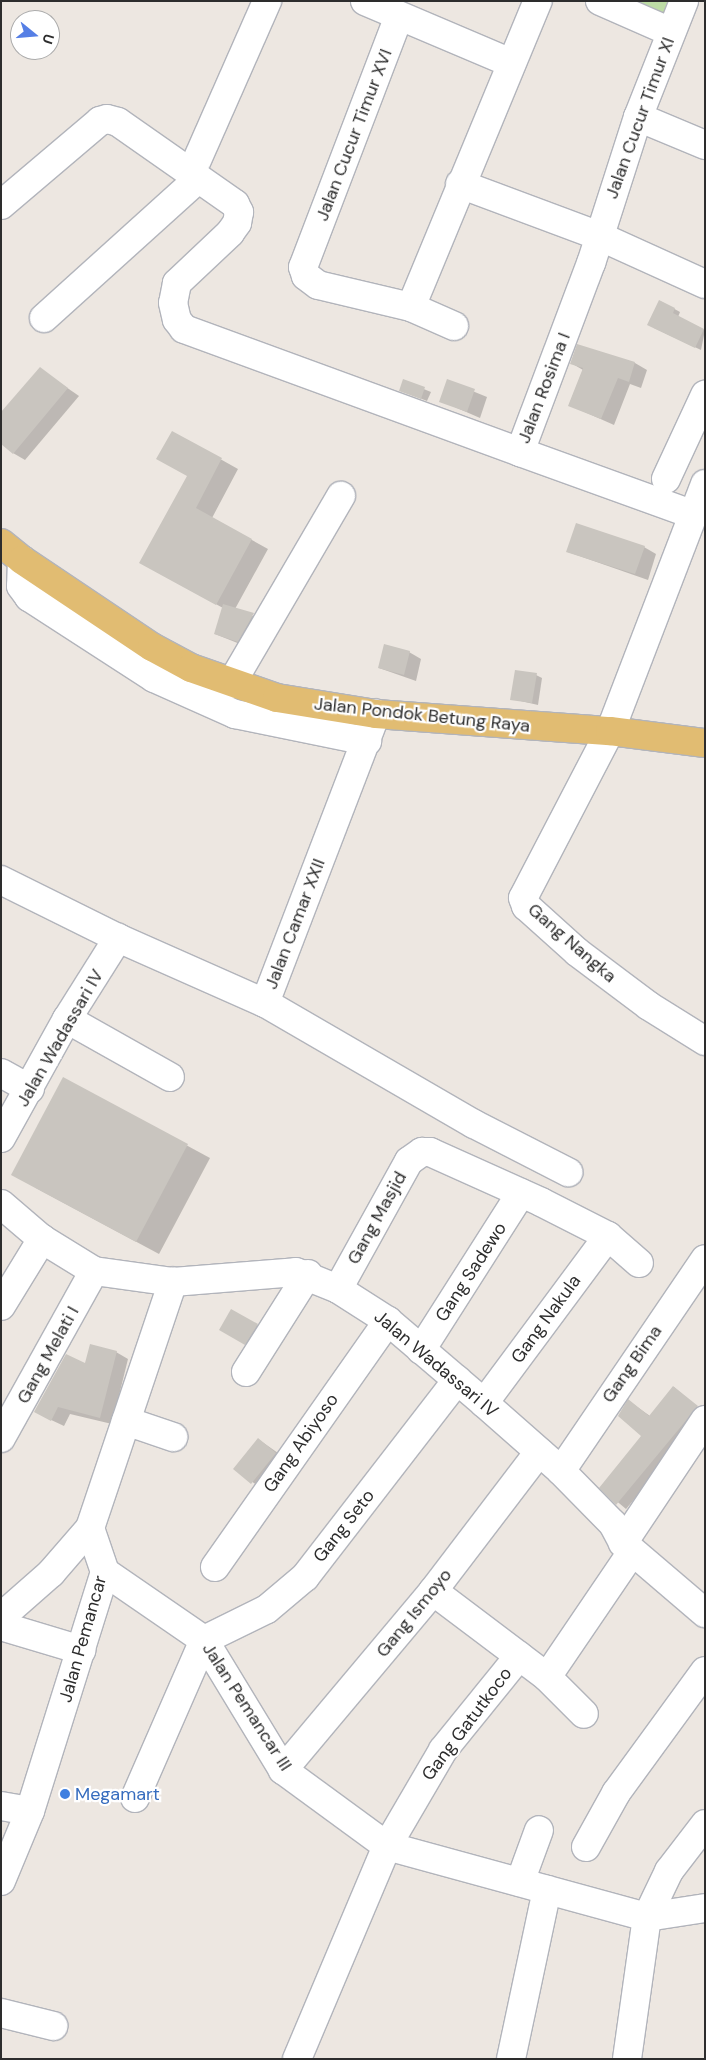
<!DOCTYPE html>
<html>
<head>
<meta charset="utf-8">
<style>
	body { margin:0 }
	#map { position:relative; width:706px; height:2060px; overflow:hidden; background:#ede7e1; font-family:"DM Sans",sans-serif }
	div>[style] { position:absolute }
	.green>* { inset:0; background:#bddca5 }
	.shadow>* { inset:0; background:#0003 }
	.building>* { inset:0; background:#c9c5bf }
	.roads { filter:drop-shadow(1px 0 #b2b4bb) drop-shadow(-1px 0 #b2b4bb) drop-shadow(0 1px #b2b4bb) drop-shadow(0 -1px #b2b4bb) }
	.minor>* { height:28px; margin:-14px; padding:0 14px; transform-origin:14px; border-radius:14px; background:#fff }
	.major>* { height:28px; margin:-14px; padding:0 14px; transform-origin:14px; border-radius:14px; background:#e1bc72 }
	.dots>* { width:14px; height:14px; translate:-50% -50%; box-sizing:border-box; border:2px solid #fff; border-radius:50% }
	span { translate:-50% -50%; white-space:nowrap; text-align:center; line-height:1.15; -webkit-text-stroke:4.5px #fff; paint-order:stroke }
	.street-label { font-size:18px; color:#2d2d2d }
	.shop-label { font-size:18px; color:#366cbe }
	.left { translate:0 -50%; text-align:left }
	.frame { position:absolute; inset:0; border:2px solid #2d2d2d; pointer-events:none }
	.north { position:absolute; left:10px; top:10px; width:50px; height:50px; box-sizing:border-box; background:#fff; border:1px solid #ababab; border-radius:50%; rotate:107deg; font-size:14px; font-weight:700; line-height:20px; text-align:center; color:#2d2d2d }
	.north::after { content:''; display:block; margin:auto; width:18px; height:22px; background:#567fe5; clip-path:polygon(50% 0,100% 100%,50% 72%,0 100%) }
</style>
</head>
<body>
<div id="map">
	<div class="green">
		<i style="clip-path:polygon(607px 1px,685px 1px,673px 29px)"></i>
	</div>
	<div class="shadow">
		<i style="clip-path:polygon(660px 301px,680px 312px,678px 317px,705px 330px,701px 350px,654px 328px)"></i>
		<i style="clip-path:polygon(571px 363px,635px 363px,647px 370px,641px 388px,630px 384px,614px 425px,569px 405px,583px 370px)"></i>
		<i style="clip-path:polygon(40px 369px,79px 396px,25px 460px,13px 453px)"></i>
		<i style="clip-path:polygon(404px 381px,431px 392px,427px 401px,400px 390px)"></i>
		<i style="clip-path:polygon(448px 381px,487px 397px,480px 418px,441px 401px)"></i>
		<i style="clip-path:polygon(172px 432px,238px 469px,212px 518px,268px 549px,235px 609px,265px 621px,250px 648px,215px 634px,223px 608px,157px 572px,188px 475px)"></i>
		<i style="clip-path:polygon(644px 547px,656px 554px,648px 580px,568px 552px)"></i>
		<i style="clip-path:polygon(409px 652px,421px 659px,416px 681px,379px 668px)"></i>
		<i style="clip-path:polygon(536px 675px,542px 678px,538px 705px,512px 699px)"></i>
		<i style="clip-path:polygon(64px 1079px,210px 1158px,159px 1254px,36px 1188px)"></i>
		<i style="clip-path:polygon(232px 1311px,269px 1332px,257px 1350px,221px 1330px)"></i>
		<i style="clip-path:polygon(116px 1352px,128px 1359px,112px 1424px,70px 1414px,64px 1426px,47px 1418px,86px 1365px)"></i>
		<i style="clip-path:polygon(674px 1387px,705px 1414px,626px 1509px,601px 1488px,643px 1435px,629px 1401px,650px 1416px)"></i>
		<i style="clip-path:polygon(258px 1439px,288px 1460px,264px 1490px,234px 1469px)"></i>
	</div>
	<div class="building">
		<i style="clip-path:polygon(659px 300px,675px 308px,673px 313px,704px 329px,695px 348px,647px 325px)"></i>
		<i style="clip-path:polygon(577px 344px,635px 362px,629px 382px,618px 378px,601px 419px,568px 406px,583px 368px,570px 364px)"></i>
		<i style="clip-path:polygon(40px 367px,68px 388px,13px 454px,1px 444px,1px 412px)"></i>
		<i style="clip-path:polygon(403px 379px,425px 387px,421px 399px,399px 391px)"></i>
		<i style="clip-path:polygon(447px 379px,475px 389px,467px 412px,439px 402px)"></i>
		<i style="clip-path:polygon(172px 431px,222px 458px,196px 508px,252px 539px,216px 605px,139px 563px,187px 476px,156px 459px)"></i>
		<i style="clip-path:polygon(576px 523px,645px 546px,635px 574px,566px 552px)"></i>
		<i style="clip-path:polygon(223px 604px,254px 613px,238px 642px,214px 634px)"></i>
		<i style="clip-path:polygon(384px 644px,410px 651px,404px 675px,378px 668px)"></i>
		<i style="clip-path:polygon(515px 670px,537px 673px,532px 703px,510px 700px)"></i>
		<i style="clip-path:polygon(63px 1077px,188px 1144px,136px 1242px,11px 1175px)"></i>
		<i style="clip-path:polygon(231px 1309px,258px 1324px,245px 1345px,219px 1330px)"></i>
		<i style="clip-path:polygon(90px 1344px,117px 1351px,100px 1418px,58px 1407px,51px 1421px,34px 1412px,66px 1354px,85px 1363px)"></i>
		<i style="clip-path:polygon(673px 1386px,698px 1406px,616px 1505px,599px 1488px,641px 1436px,618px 1416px,628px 1399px,649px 1416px)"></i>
		<i style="clip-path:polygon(258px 1438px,276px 1453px,251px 1484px,233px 1469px)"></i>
	</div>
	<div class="roads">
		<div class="minor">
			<i style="left:365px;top:1px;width:159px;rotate:23deg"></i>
			<i style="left:600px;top:1px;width:77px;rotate:23.6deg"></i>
			<i style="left:684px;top:1px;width:125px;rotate:111.6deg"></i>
			<i style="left:638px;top:117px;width:153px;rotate:107.8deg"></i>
			<i style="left:591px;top:263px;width:202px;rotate:110.6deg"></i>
			<i style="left:520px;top:452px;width:182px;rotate:19.9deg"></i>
			<i style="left:399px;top:16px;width:269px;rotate:110.9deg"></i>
			<i style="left:303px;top:267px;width:9px;rotate:72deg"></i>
			<i style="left:306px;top:276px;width:15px;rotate:37deg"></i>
			<i style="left:318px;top:285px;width:96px;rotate:13.3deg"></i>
			<i style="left:411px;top:307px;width:47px;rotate:23.8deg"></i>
			<i style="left:638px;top:117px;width:73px;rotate:22.7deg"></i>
			<i style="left:197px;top:160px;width:174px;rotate:-66.2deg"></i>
			<i style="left:460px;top:184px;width:148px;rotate:20.5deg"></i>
			<i style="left:599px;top:236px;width:116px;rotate:24.4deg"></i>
			<i style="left:1px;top:205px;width:130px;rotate:-40.3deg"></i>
			<i style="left:100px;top:121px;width:7px;rotate:-16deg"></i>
			<i style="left:107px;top:119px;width:11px;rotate:15deg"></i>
			<i style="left:118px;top:122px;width:143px;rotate:35deg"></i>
			<i style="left:235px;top:204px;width:9px;rotate:63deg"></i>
			<i style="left:239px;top:212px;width:11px;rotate:100deg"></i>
			<i style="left:237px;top:223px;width:12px;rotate:125deg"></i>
			<i style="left:230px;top:233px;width:73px;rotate:136.7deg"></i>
			<i style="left:177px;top:283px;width:20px;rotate:101deg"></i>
			<i style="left:173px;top:303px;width:17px;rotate:77deg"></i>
			<i style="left:177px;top:320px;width:11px;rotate:52deg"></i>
			<i style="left:184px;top:329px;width:358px;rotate:20.1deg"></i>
			<i style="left:411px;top:307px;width:331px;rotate:-67.5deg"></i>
			<i style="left:44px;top:318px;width:207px;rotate:-42.1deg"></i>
			<i style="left:666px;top:479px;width:93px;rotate:-65.1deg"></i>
			<i style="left:705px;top:484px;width:265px;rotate:111deg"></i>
			<i style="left:610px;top:731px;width:188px;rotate:117.5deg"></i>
			<i style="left:523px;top:898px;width:9px;rotate:69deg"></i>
			<i style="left:526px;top:906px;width:69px;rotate:42deg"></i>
			<i style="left:577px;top:952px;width:90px;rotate:36.9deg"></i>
			<i style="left:649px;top:1006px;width:66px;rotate:32deg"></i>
			<i style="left:22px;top:560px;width:26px;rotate:92deg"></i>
			<i style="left:21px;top:586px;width:14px;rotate:54deg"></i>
			<i style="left:29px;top:597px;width:149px;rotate:32.9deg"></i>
			<i style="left:154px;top:678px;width:89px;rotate:24deg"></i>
			<i style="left:235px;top:714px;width:135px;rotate:11.6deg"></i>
			<i style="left:231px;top:684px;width:218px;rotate:-59.7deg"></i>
			<i style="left:1px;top:880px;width:131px;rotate:26.4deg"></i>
			<i style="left:118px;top:938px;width:161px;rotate:23.9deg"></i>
			<i style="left:265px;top:1003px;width:310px;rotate:-69deg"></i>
			<i style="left:265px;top:1003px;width:241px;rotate:30.1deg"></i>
			<i style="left:474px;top:1124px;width:106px;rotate:27.1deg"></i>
			<i style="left:67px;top:1019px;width:118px;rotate:29.4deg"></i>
			<i style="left:1px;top:1073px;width:33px;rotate:29deg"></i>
			<i style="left:1px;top:1138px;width:136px;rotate:-61deg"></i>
			<i style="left:67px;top:1019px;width:96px;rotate:-57.8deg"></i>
			<i style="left:1px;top:1204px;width:54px;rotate:40.5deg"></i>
			<i style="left:42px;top:1239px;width:61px;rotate:31.6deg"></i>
			<i style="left:94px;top:1271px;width:80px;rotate:7.9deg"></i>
			<i style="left:173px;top:1282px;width:123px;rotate:-4.6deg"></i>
			<i style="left:296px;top:1272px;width:45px;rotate:22deg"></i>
			<i style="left:338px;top:1289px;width:59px;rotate:32.6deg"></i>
			<i style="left:388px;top:1321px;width:126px;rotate:40.5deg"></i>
			<i style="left:484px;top:1403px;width:103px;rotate:41.4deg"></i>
			<i style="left:561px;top:1471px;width:74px;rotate:45.5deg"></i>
			<i style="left:613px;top:1524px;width:21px;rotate:62deg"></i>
			<i style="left:623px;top:1543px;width:108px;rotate:40.5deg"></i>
			<i style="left:338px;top:1289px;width:146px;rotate:-61deg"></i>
			<i style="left:409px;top:1161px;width:16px;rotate:-35deg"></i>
			<i style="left:422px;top:1152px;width:8px"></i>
			<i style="left:430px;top:1152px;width:122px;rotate:24.2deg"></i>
			<i style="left:541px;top:1202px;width:75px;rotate:26.9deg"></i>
			<i style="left:608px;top:1236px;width:41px;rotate:41.1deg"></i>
			<i style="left:1px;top:1306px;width:79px;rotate:-58.5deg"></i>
			<i style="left:421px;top:1350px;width:186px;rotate:-57.5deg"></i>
			<i style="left:246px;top:1372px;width:116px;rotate:-57.7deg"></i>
			<i style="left:484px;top:1403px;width:208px;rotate:-53.4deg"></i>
			<i style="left:126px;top:1421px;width:50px;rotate:18.8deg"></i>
			<i style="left:1px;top:1438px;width:191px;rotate:-60.9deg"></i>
			<i style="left:561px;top:1471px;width:256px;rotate:-55.8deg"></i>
			<i style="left:623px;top:1543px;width:148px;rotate:-56.3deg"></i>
			<i style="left:215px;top:1567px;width:301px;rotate:-54.9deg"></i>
			<i style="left:105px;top:1572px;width:120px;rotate:34.5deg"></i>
			<i style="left:204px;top:1640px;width:152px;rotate:58.7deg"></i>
			<i style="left:283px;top:1770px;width:129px;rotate:36.2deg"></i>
			<i style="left:387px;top:1846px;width:270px;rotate:15.3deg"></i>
			<i style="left:647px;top:1917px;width:59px;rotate:-8.8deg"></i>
			<i style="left:433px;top:1591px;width:143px;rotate:37deg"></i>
			<i style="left:547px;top:1677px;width:52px;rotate:45deg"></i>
			<i style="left:1px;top:1617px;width:67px;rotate:-41.3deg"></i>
			<i style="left:51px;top:1573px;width:60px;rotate:-49.1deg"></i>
			<i style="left:1px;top:1626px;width:84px;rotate:16.7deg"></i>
			<i style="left:547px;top:1677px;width:151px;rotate:-55.8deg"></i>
			<i style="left:283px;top:1770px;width:234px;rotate:-50deg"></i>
			<i style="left:433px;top:1591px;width:175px;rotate:-52.7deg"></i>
			<i style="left:135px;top:1798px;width:172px;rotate:-66.4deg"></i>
			<i style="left:204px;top:1640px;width:70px;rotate:-26.2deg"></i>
			<i style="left:267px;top:1609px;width:50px;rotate:-40.1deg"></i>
			<i style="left:305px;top:1577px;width:249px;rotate:-52.3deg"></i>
			<i style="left:1px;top:1806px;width:29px;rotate:10deg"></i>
			<i style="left:586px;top:1847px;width:62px;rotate:-60.9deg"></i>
			<i style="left:616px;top:1793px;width:151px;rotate:-53.9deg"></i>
			<i style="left:1px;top:1881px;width:76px;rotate:-67.5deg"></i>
			<i style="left:30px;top:1811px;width:250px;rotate:-72.6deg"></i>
			<i style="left:105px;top:1572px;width:46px;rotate:-108.8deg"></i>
			<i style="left:90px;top:1528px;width:260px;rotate:-71.4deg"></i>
			<i style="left:520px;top:1882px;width:55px;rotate:-69.9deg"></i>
			<i style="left:1px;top:2013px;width:54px;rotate:14deg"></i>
			<i style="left:297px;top:2059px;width:231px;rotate:-67.1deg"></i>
			<i style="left:387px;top:1846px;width:111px;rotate:-59.7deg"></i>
			<i style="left:443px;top:1750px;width:121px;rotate:-51deg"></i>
			<i style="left:511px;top:2059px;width:173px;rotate:-78deg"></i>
			<i style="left:627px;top:2059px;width:143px;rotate:-82deg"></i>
			<i style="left:647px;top:1917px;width:51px;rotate:-64.4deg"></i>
			<i style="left:669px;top:1871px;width:59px;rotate:-52.5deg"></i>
		</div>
		<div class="major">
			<i style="left:1px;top:543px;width:27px;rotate:39deg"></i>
			<i style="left:22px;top:560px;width:156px;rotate:33.8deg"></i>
			<i style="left:152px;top:647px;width:44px;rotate:28.3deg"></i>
			<i style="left:191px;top:668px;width:91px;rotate:19.2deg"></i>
			<i style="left:277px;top:698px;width:100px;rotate:9.2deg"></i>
			<i style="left:376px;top:714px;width:235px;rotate:4.2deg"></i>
			<i style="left:610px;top:731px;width:96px;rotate:7.2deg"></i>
		</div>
	</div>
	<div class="dots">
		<i style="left:65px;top:1794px;background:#3f7fe0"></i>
	</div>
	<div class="street-label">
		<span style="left:640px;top:118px;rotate:-70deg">Jalan Cucur Timur XI</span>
		<span style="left:354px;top:135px;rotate:-69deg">Jalan Cucur Timur XVI</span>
		<span style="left:544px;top:388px;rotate:-69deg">Jalan Rosima I</span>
		<span style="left:422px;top:715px;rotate:6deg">Jalan Pondok Betung Raya</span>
		<span style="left:295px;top:924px;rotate:-69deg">Jalan Camar XXII</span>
		<span style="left:572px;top:943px;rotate:41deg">Gang Nangka</span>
		<span style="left:60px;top:1038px;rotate:-60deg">Jalan Wadassari IV</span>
		<span style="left:377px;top:1218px;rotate:-61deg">Gang Masjid</span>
		<span style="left:471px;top:1272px;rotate:-57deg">Gang Sadewo</span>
		<span style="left:546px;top:1319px;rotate:-54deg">Gang Nakula</span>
		<span style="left:48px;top:1355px;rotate:-61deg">Gang Melati I</span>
		<span style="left:436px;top:1364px;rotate:40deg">Jalan Wadassari IV</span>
		<span style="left:632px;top:1364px;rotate:-55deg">Gang Bima</span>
		<span style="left:301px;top:1443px;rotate:-55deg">Gang Abiyoso</span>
		<span style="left:344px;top:1526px;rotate:-52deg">Gang Seto</span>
		<span style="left:414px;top:1613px;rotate:-51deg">Gang Ismoyo</span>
		<span style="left:83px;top:1639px;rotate:-74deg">Jalan Pemancar</span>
		<span style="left:247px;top:1707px;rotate:57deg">Jalan Pemancar III</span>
		<span style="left:467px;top:1724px;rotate:-53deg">Gang Gatutkoco</span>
	</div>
	<div class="shop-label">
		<span class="left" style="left:75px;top:1794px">Megamart</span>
	</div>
	<div class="frame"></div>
	<div class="north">U</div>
</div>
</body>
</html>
